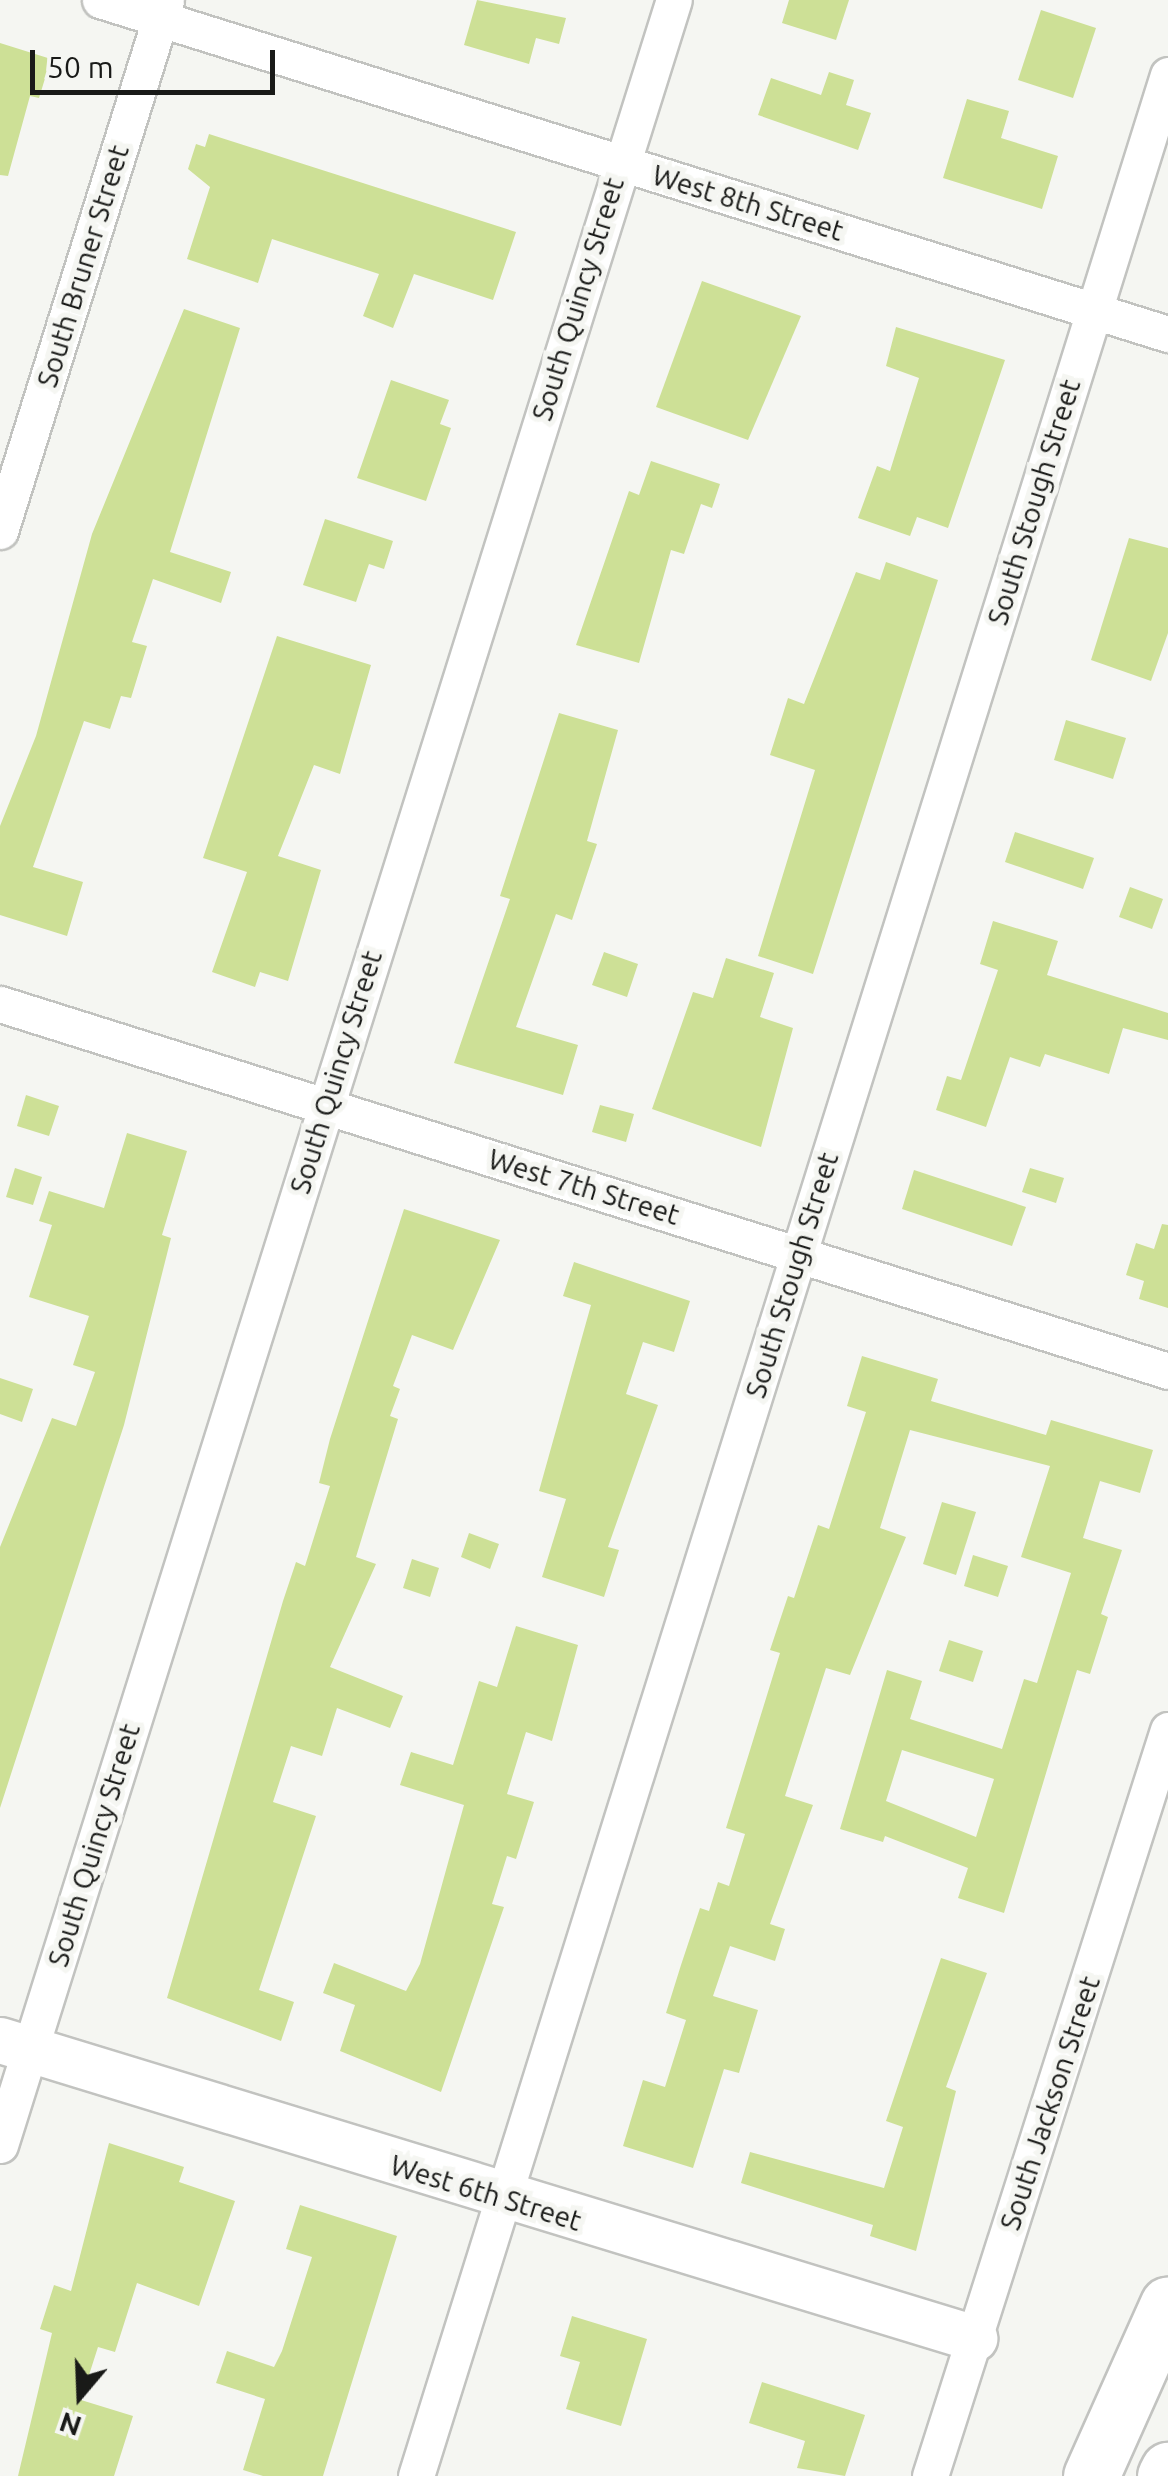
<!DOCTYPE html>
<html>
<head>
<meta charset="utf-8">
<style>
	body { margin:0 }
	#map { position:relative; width:1168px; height:2476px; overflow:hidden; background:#f5f6f2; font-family:Ubuntu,sans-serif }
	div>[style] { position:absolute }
	.building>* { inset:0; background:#cde096 }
	.roads { filter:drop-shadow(2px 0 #c2c3c0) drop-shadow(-2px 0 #c2c3c0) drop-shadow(0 2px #c2c3c0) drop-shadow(0 -2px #c2c3c0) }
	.minor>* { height:35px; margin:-17.5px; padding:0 17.5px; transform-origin:17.5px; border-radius:17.5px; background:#fff }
	.tertiary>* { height:45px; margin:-22.5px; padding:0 22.5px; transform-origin:22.5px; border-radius:22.5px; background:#fff }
	.motorway>* { height:55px; margin:-27.5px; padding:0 27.5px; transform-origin:27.5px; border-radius:27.5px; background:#fff }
	span { translate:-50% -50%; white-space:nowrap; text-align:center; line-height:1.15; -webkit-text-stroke:10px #f5f6f2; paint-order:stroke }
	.street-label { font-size:28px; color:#191a18 }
	.north { position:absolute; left:30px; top:2346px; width:100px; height:100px; -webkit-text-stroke:8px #f5f6f2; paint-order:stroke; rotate:199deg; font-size:28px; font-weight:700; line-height:40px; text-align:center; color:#191a18 }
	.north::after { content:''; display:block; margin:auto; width:35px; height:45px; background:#191a18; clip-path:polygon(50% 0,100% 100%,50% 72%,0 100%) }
	.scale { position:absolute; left:30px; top:50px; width:245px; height:45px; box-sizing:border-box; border:5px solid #191a18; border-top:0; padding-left:12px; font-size:30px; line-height:35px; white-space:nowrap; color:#191a18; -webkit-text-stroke:8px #f5f6f2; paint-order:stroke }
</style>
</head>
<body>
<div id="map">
	<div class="building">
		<i style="clip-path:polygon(477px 0,566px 18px,559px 44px,536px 38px,529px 64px,464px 45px)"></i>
		<i style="clip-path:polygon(789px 0,849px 0,836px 40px,782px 23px)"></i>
		<i style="clip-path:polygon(1041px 10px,1096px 28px,1073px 98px,1018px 80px)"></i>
		<i style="clip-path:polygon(0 43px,51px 59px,39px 98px,30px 96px,8px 176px,0 175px)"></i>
		<i style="clip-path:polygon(829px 72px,854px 80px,846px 105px,871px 113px,858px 150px,758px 115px,771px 78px,821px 95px)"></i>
		<i style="clip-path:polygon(967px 99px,1009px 111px,1001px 138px,1058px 156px,1042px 209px,943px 178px)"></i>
		<i style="clip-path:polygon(209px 134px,516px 232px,493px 300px,414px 274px,393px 328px,363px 316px,379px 274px,272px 239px,258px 283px,187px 259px,210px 187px,188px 169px,196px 144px,205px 147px)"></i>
		<i style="clip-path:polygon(702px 281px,801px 316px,748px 440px,656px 407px)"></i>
		<i style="clip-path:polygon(184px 309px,240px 328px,170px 552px,231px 572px,221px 603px,153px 579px,132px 642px,147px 646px,131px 698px,121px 696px,110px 729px,84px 721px,33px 867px,83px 882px,67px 936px,0 915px,0 826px,36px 736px,92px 534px)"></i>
		<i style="clip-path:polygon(896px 327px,1005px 360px,948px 528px,917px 517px,910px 536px,858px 518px,877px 466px,890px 471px,919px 378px,886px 366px)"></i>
		<i style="clip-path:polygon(391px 380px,449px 400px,440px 424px,451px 428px,426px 501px,357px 478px)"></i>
		<i style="clip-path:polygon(651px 461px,720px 484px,712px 508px,701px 504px,684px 554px,671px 550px,639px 663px,576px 645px,629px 491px,639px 495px)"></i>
		<i style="clip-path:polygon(325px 519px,393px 541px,384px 569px,369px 564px,356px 602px,303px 585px)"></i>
		<i style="clip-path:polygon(1129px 538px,1168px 548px,1168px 633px,1151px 681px,1091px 660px)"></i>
		<i style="clip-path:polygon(886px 562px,938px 580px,813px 974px,758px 956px,815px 770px,770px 755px,788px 698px,804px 704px,856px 572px,880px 580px)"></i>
		<i style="clip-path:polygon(277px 636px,371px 665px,340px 774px,314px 765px,278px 856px,321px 870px,288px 981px,260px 972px,255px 987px,212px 972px,247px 872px,203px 858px)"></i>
		<i style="clip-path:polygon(559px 713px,618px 730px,587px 841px,597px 844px,572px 920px,556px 914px,516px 1027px,578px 1045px,563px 1095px,454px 1063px,510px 899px,500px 896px)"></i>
		<i style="clip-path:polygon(1066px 720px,1126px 738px,1113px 779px,1054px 760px)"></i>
		<i style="clip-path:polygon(1015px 832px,1094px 858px,1083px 889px,1005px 862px)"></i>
		<i style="clip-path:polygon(1130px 887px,1163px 899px,1152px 929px,1119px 917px)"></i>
		<i style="clip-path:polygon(993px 921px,1058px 941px,1047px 975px,1168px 1013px,1168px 1040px,1123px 1028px,1109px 1074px,1045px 1054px,1040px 1067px,1010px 1057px,986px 1127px,936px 1110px,947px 1076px,961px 1080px,998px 970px,980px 964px)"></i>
		<i style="clip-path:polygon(604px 952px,638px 964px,627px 997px,592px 985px)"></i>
		<i style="clip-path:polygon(726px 958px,774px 973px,760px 1017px,793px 1028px,761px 1147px,652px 1109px,693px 992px,713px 998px)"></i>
		<i style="clip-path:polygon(26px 1095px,59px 1106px,49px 1136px,17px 1126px)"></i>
		<i style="clip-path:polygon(600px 1105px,634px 1114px,626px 1142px,592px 1132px)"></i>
		<i style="clip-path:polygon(127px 1133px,187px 1151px,162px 1235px,171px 1238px,124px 1425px,0 1808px,0 1547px,52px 1418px,76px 1426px,95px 1372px,73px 1365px,89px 1316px,29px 1297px,52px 1225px,39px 1221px,49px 1191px,104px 1208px)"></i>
		<i style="clip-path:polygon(15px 1168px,42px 1177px,33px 1205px,6px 1197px)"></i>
		<i style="clip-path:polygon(1030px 1168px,1064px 1178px,1056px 1203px,1022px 1192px)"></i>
		<i style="clip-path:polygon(914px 1170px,1026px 1207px,1012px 1246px,902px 1209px)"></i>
		<i style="clip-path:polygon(404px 1209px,500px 1240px,453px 1350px,412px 1335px,393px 1386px,400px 1389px,390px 1416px,398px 1419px,356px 1557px,376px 1564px,330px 1667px,403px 1696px,390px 1728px,337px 1708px,322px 1756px,291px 1746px,273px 1802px,316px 1816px,259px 1990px,294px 2002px,281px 2041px,167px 1998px,283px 1601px,296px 1562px,305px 1566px,330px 1486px,319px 1483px,330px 1439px)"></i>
		<i style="clip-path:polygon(1162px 1224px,1168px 1225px,1168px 1308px,1139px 1299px,1144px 1281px,1126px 1275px,1136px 1243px,1154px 1249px)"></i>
		<i style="clip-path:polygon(574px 1262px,690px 1301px,674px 1352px,643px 1342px,626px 1394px,658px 1405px,608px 1547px,619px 1550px,604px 1597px,542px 1577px,566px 1499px,539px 1491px,591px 1305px,563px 1296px)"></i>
		<i style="clip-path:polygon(evenodd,862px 1356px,938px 1379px,931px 1401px,1046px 1435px,1051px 1420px,1153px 1450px,1140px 1493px,1100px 1481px,1083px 1538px,1122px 1550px,1101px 1614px,1108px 1617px,1090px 1674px,1077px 1670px,1004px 1913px,958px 1898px,968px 1868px,885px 1836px,883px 1842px,840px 1829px,887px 1670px,922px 1681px,910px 1719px,1002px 1749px,1024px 1679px,1037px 1683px,1071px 1573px,1021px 1557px,1050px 1466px,910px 1430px,880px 1528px,906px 1537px,850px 1675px,826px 1668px,785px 1796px,813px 1805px,770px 1924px,785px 1929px,775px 1961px,730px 1946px,713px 1996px,758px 2010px,739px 2073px,724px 2069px,693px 2168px,623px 2146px,643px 2080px,665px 2087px,686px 2020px,666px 2013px,681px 1965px,700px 1908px,709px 1911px,718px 1882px,729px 1886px,745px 1834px,726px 1828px,780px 1653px,770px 1650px,788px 1596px,794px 1598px,818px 1525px,829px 1529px,866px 1412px,847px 1406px,862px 1356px,902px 1750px,994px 1779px,976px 1837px,886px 1801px,902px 1750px)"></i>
		<i style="clip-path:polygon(0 1378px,33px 1389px,22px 1422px,0 1414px)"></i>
		<i style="clip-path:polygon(942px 1502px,976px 1512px,956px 1575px,923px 1564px)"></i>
		<i style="clip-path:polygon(469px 1533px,499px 1544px,490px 1569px,461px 1557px)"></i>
		<i style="clip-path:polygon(973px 1555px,1008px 1566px,998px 1597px,964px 1586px)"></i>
		<i style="clip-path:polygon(412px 1559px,439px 1568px,430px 1597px,403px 1588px)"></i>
		<i style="clip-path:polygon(516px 1626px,578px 1645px,552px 1741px,526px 1732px,507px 1794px,534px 1802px,516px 1859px,507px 1856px,492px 1904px,504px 1907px,441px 2092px,340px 2051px,355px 2005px,323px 1993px,334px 1963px,406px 1991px,420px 1964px,464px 1805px,400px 1785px,411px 1752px,453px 1765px,479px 1681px,497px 1687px)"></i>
		<i style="clip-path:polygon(949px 1640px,983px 1651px,973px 1682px,939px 1671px)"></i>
		<i style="clip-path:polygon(941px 1958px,987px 1973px,946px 2087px,956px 2091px,916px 2251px,870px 2236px,873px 2225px,741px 2183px,750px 2152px,884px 2188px,903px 2127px,886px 2121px)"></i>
		<i style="clip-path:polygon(109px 2143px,184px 2167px,179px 2182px,235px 2201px,199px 2306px,137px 2283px,115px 2352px,98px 2347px,81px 2400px,133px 2416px,114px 2476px,18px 2476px,52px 2333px,40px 2329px,54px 2285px,71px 2291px)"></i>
		<i style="clip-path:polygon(300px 2205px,397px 2236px,323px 2476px,263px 2476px,243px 2470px,265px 2399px,216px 2383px,227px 2351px,274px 2367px,282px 2351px,312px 2257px,286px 2249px)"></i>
		<i style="clip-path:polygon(572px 2316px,647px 2339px,621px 2426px,566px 2409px,580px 2362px,560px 2356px)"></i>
		<i style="clip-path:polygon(762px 2382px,865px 2415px,845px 2476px,797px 2468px,805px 2441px,749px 2423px)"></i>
	</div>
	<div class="roads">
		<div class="minor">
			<i style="left:100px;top:0;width:1119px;rotate:17.37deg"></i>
			<i style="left:0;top:531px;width:556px;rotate:-72.64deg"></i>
			<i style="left:0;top:1004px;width:1224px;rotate:17.44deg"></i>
			<i style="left:0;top:2145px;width:2248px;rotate:-72.56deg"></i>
			<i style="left:416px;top:2476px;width:2516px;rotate:-72.61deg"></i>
			<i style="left:930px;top:2476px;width:783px;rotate:-72.31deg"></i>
		</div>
		<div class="tertiary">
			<i style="left:0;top:2040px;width:1019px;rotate:17.01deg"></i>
		</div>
		<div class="motorway">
			<i style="left:1091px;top:2476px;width:188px;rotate:-65.9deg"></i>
			<i style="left:1165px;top:2476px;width:7px;rotate:-63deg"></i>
		</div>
	</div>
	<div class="street-label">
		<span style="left:748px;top:203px;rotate:17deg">West 8th Street</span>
		<span style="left:83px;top:266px;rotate:-73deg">South Bruner Street</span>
		<span style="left:578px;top:299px;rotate:-73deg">South Quincy Street</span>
		<span style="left:1034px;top:502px;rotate:-73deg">South Stough Street</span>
		<span style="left:336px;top:1072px;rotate:-73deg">South Quincy Street</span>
		<span style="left:584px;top:1187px;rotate:17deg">West 7th Street</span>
		<span style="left:792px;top:1275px;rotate:-73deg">South Stough Street</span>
		<span style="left:94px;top:1845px;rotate:-73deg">South Quincy Street</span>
		<span style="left:1050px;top:2103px;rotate:-72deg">South Jackson Street</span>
		<span style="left:486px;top:2193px;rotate:17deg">West 6th Street</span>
	</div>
	<div class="north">N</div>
	<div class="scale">50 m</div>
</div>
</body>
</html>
